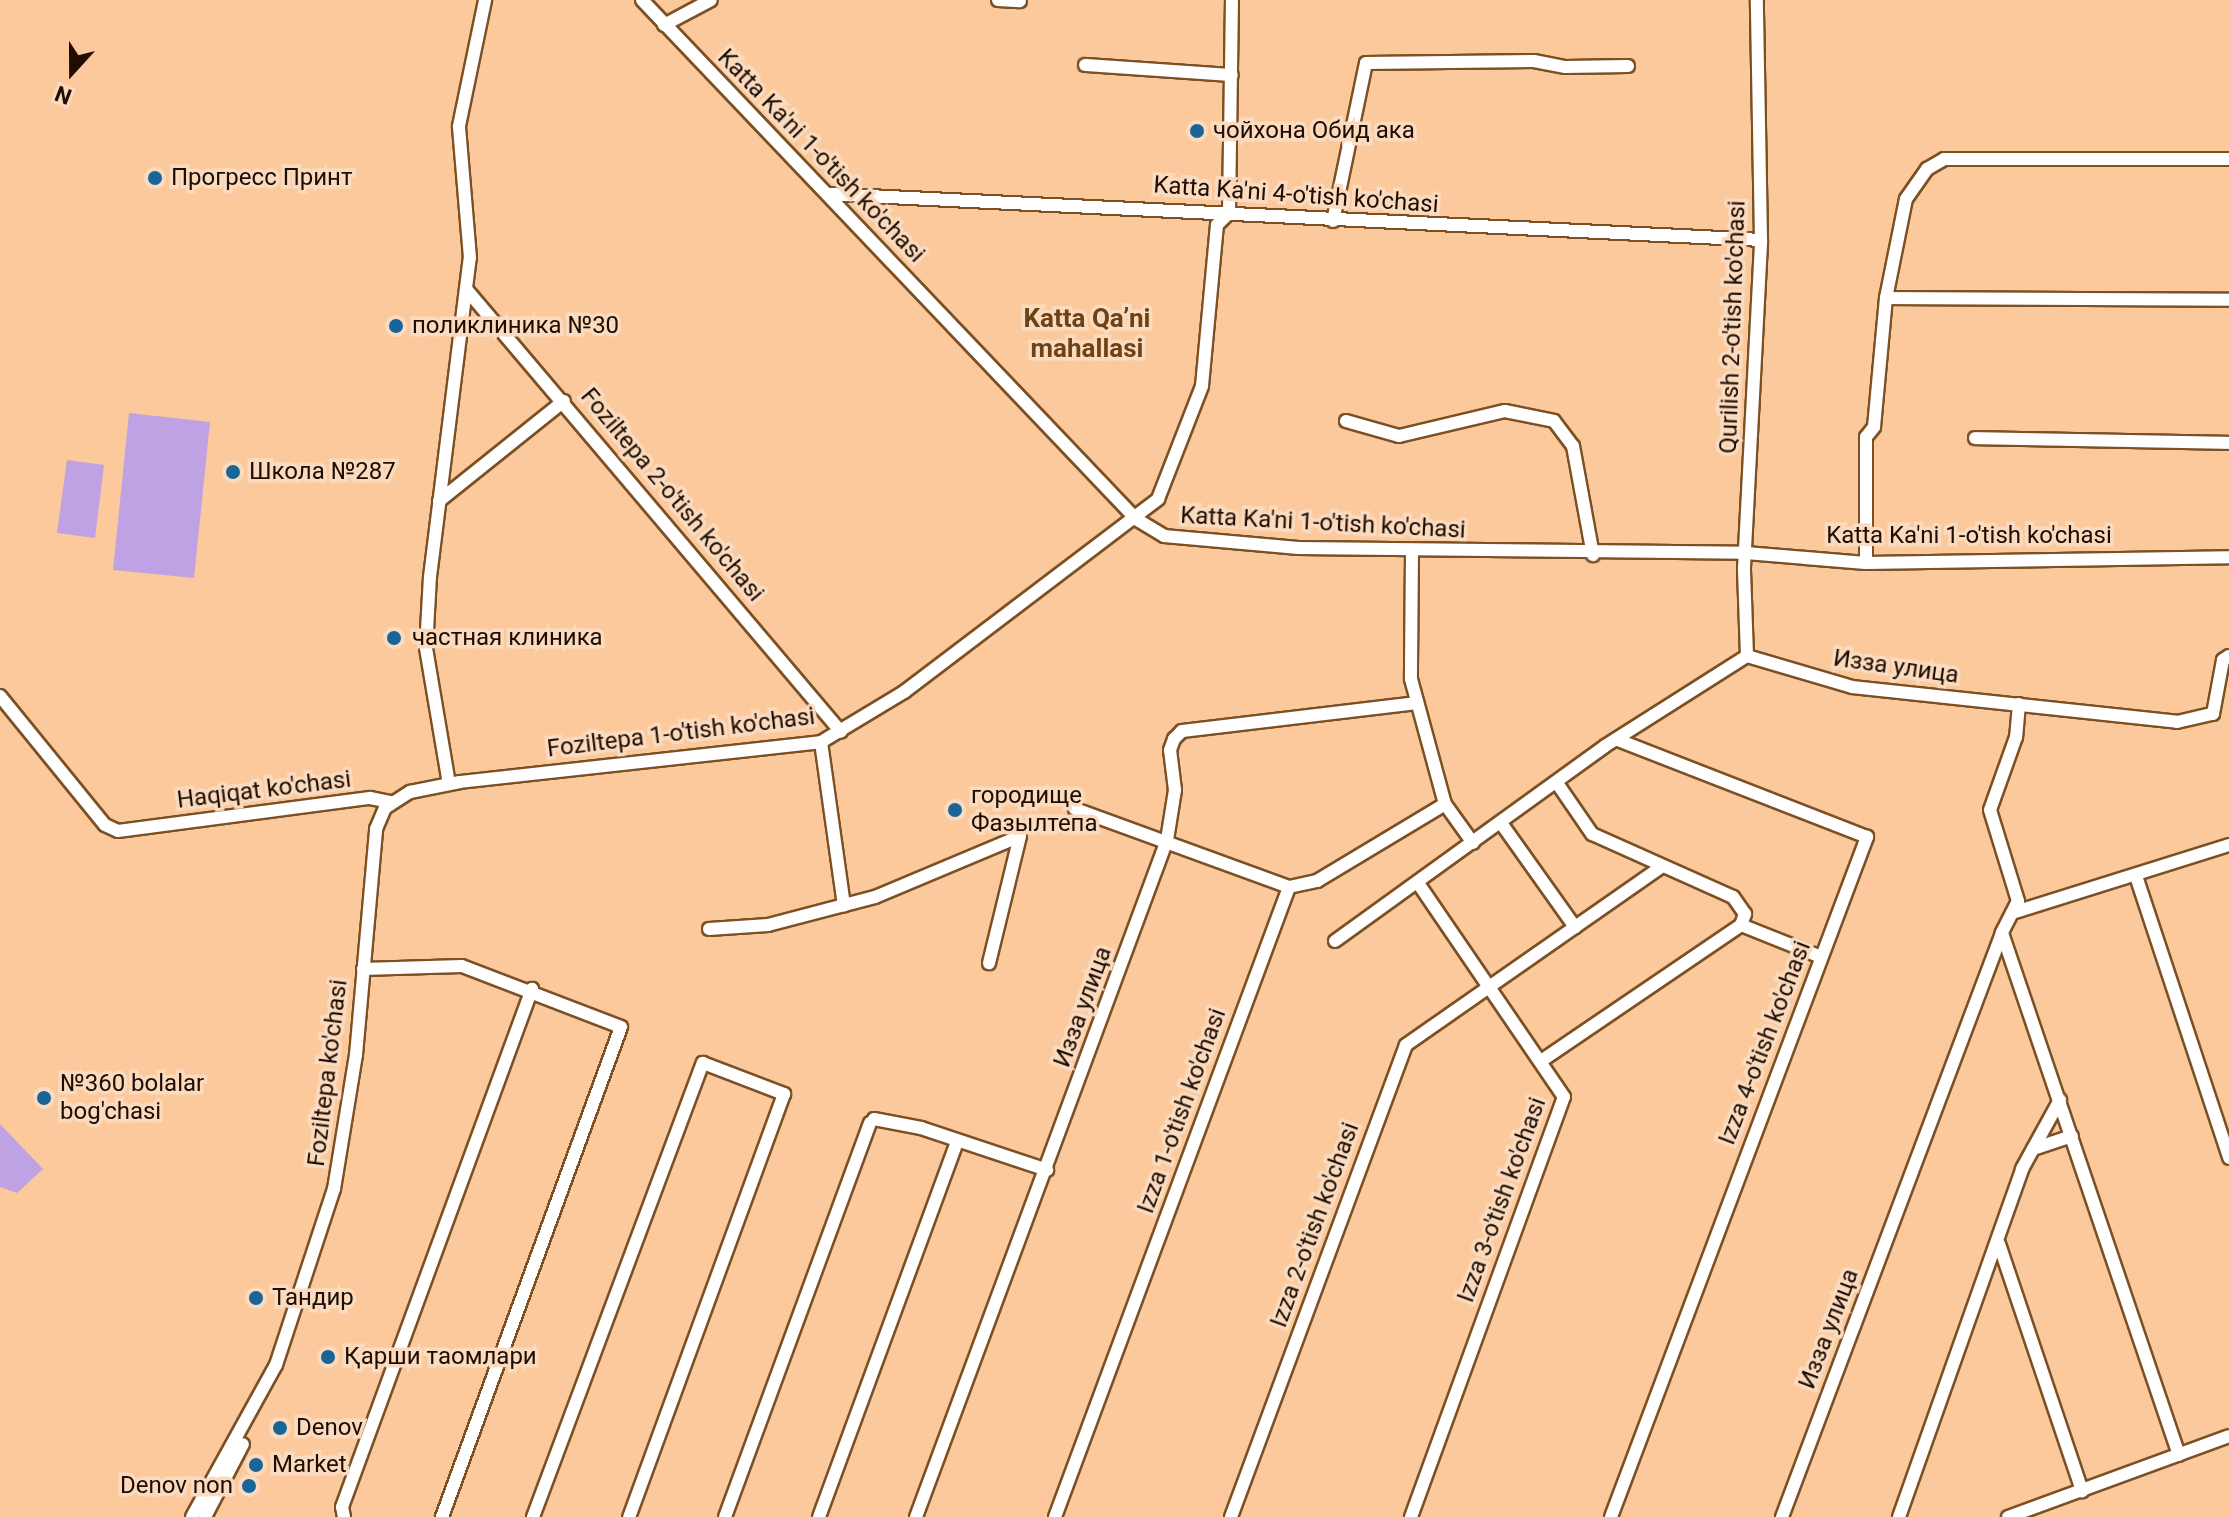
<!DOCTYPE html>
<html>
<head>
<meta charset="utf-8">
<style>
	body { margin:0 }
	#map { position:relative; width:2229px; height:1517px; overflow:hidden; background:#fbc99b; font-family:Roboto,sans-serif }
	div>[style] { position:absolute }
	.green>* { inset:0; background:#bfa2e4 }
	.roads { filter:drop-shadow(2px 0 #7b5024) drop-shadow(-2px 0 #7b5024) drop-shadow(0 2px #7b5024) drop-shadow(0 -2px #7b5024) }
	.street>* { height:12px; margin:-6px; padding:0 6px; transform-origin:6px; border-radius:6px; background:#fff }
	.dots>* { width:22px; height:22px; translate:-50% -50%; box-sizing:border-box; border:4px solid #fadbc0; border-radius:50% }
	span { translate:-50% -50%; white-space:nowrap; text-align:center; line-height:1.15; -webkit-text-stroke:7px #fadbc0; paint-order:stroke }
	.poi-label { font-size:24px; color:#1e0d00 }
	.left { translate:0 -50%; text-align:left }
	.right { translate:-100% -50%; text-align:right }
	.street-label { font-size:24px; color:#1e0d00 }
	.neighbourhood-label { font-size:26px; color:#6d4315; font-weight:700 }
	.north { position:absolute; left:32px; top:32px; width:80px; height:80px; -webkit-text-stroke:6px #fadbc0; paint-order:stroke; rotate:201deg; font-size:22px; font-weight:700; line-height:32px; text-align:center; color:#1e0d00 }
	.north::after { content:''; display:block; margin:auto; width:28px; height:36px; background:#1e0d00; clip-path:polygon(50% 0,100% 100%,50% 72%,0 100%) }
</style>
</head>
<body>
<div id="map">
	<div class="green">
		<i style="clip-path:polygon(129px 413px,210px 422px,194px 578px,113px 570px)"></i>
		<i style="clip-path:polygon(67px 460px,104px 465px,95px 538px,57px 533px)"></i>
		<i style="clip-path:polygon(0 1124px,43px 1169px,17px 1193px,0 1187px)"></i>
	</div>
	<div class="roads">
		<div class="street">
			<i style="left:642px;top:0;width:717px;rotate:46.41deg"></i>
			<i style="left:1136px;top:519px;width:33px;rotate:31deg"></i>
			<i style="left:1164px;top:536px;width:135px;rotate:5.1deg"></i>
			<i style="left:1298px;top:548px;width:448px;rotate:0.6deg"></i>
			<i style="left:1746px;top:553px;width:120px;rotate:4.8deg"></i>
			<i style="left:1866px;top:563px;width:363px;rotate:-0.9deg"></i>
			<i style="left:998px;top:0;width:22px;rotate:3deg"></i>
			<i style="left:664px;top:25px;width:53px;rotate:-28deg"></i>
			<i style="left:1085px;top:65px;width:147px;rotate:3.9deg"></i>
			<i style="left:828px;top:194px;width:934px;rotate:2.82deg"></i>
			<i style="left:1333px;top:221px;width:161px;rotate:-78.2deg"></i>
			<i style="left:1366px;top:63px;width:168px;rotate:-0.7deg"></i>
			<i style="left:1534px;top:61px;width:32px;rotate:11deg"></i>
			<i style="left:1565px;top:67px;width:63px;rotate:-0.9deg"></i>
			<i style="left:466px;top:289px;width:580px;rotate:49.75deg"></i>
			<i style="left:1886px;top:298px;width:343px;rotate:0.3deg"></i>
			<i style="left:1346px;top:421px;width:55px;rotate:15.8deg"></i>
			<i style="left:1399px;top:436px;width:109px;rotate:-13.3deg"></i>
			<i style="left:1505px;top:411px;width:50px;rotate:11.5deg"></i>
			<i style="left:1554px;top:421px;width:31px;rotate:53deg"></i>
			<i style="left:1573px;top:446px;width:111px;rotate:79.6deg"></i>
			<i style="left:1975px;top:438px;width:254px;rotate:1.1deg"></i>
			<i style="left:439px;top:501px;width:160px;rotate:-38.7deg"></i>
			<i style="left:1412px;top:552px;width:127px;rotate:90.5deg"></i>
			<i style="left:1411px;top:679px;width:130px;rotate:74.8deg"></i>
			<i style="left:1445px;top:804px;width:48px;rotate:54.3deg"></i>
			<i style="left:1866px;top:563px;width:126px;rotate:-90deg"></i>
			<i style="left:1866px;top:437px;width:13px;rotate:-51deg"></i>
			<i style="left:1874px;top:427px;width:130px;rotate:-84.7deg"></i>
			<i style="left:1886px;top:298px;width:101px;rotate:-78.6deg"></i>
			<i style="left:1906px;top:199px;width:37px;rotate:-55deg"></i>
			<i style="left:1927px;top:169px;width:20px;rotate:-30deg"></i>
			<i style="left:1944px;top:159px;width:285px"></i>
			<i style="left:1747px;top:656px;width:88px;rotate:-92deg"></i>
			<i style="left:1744px;top:568px;width:328px;rotate:-87deg"></i>
			<i style="left:1761px;top:240px;width:240px;rotate:-91deg"></i>
			<i style="left:0;top:696px;width:166px;rotate:50.9deg"></i>
			<i style="left:105px;top:825px;width:14px;rotate:25deg"></i>
			<i style="left:118px;top:831px;width:254px;rotate:-7.5deg"></i>
			<i style="left:370px;top:798px;width:20px;rotate:11deg"></i>
			<i style="left:2019px;top:704px;width:33px;rotate:95deg"></i>
			<i style="left:2016px;top:737px;width:77px;rotate:109.6deg"></i>
			<i style="left:1990px;top:810px;width:95px;rotate:72.9deg"></i>
			<i style="left:2018px;top:901px;width:36px;rotate:117deg"></i>
			<i style="left:2002px;top:933px;width:551px;rotate:71.27deg"></i>
			<i style="left:821px;top:742px;width:165px;rotate:82deg"></i>
			<i style="left:449px;top:784px;width:138px;rotate:-99.6deg"></i>
			<i style="left:426px;top:648px;width:71px;rotate:-86.8deg"></i>
			<i style="left:430px;top:577px;width:321px;rotate:-82.9deg"></i>
			<i style="left:470px;top:258px;width:132px;rotate:-94.8deg"></i>
			<i style="left:459px;top:126px;width:129px;rotate:-78.3deg"></i>
			<i style="left:1075px;top:809px;width:228px;rotate:20deg"></i>
			<i style="left:1501px;top:823px;width:128px;rotate:54.6deg"></i>
			<i style="left:2136px;top:876px;width:297px;rotate:71.7deg"></i>
			<i style="left:2012px;top:913px;width:227px;rotate:-17.4deg"></i>
			<i style="left:1741px;top:925px;width:86px;rotate:21.8deg"></i>
			<i style="left:709px;top:929px;width:59px;rotate:-3.9deg"></i>
			<i style="left:768px;top:925px;width:111px;rotate:-14.7deg"></i>
			<i style="left:875px;top:897px;width:157px;rotate:-22.8deg"></i>
			<i style="left:1020px;top:836px;width:131px;rotate:103.7deg"></i>
			<i style="left:1335px;top:941px;width:333px;rotate:-35.8deg"></i>
			<i style="left:1605px;top:746px;width:168px;rotate:-32.4deg"></i>
			<i style="left:1747px;top:656px;width:109px;rotate:16.4deg"></i>
			<i style="left:1852px;top:687px;width:327px;rotate:6.1deg"></i>
			<i style="left:2177px;top:722px;width:37px;rotate:-13deg"></i>
			<i style="left:2213px;top:714px;width:55px;rotate:-79.5deg"></i>
			<i style="left:2223px;top:660px;width:7px;rotate:-34deg"></i>
			<i style="left:363px;top:969px;width:99px;rotate:-1.7deg"></i>
			<i style="left:462px;top:966px;width:170px;rotate:21deg"></i>
			<i style="left:621px;top:1027px;width:522px;rotate:110.07deg"></i>
			<i style="left:1541px;top:1061px;width:242px;rotate:-34.2deg"></i>
			<i style="left:1741px;top:925px;width:12px;rotate:-70deg"></i>
			<i style="left:1745px;top:914px;width:21px;rotate:-125deg"></i>
			<i style="left:1733px;top:897px;width:154px;rotate:-155.9deg"></i>
			<i style="left:1592px;top:834px;width:62px;rotate:-124.5deg"></i>
			<i style="left:874px;top:1119px;width:48px;rotate:10.8deg"></i>
			<i style="left:921px;top:1128px;width:133px;rotate:18.4deg"></i>
			<i style="left:2033px;top:1149px;width:41px;rotate:-18.4deg"></i>
			<i style="left:1999px;top:1244px;width:261px;rotate:71.4deg"></i>
			<i style="left:192px;top:1517px;width:174px;rotate:-61.1deg"></i>
			<i style="left:276px;top:1365px;width:185px;rotate:-71.8deg"></i>
			<i style="left:334px;top:1189px;width:136px;rotate:-80.7deg"></i>
			<i style="left:356px;top:1055px;width:227px;rotate:-84.9deg"></i>
			<i style="left:376px;top:829px;width:23px;rotate:-67deg"></i>
			<i style="left:385px;top:808px;width:30px;rotate:-33deg"></i>
			<i style="left:410px;top:792px;width:51px;rotate:-11.3deg"></i>
			<i style="left:460px;top:782px;width:363px;rotate:-6.3deg"></i>
			<i style="left:821px;top:742px;width:97px;rotate:-31.1deg"></i>
			<i style="left:904px;top:692px;width:319px;rotate:-37.2deg"></i>
			<i style="left:1158px;top:499px;width:121px;rotate:-68.7deg"></i>
			<i style="left:1202px;top:386px;width:162px;rotate:-84.7deg"></i>
			<i style="left:1217px;top:225px;width:17px;rotate:-45deg"></i>
			<i style="left:1229px;top:213px;width:213px;rotate:-89.2deg"></i>
			<i style="left:205px;top:1517px;width:82px;rotate:-62.5deg"></i>
			<i style="left:344px;top:1517px;width:10px;rotate:-101deg"></i>
			<i style="left:342px;top:1507px;width:552px;rotate:-69.86deg"></i>
			<i style="left:533px;top:1517px;width:485px;rotate:-69.5deg"></i>
			<i style="left:703px;top:1063px;width:87px;rotate:20.9deg"></i>
			<i style="left:784px;top:1094px;width:451px;rotate:110.1deg"></i>
			<i style="left:725px;top:1517px;width:420px;rotate:-69.8deg"></i>
			<i style="left:819px;top:1517px;width:401px;rotate:-69.8deg"></i>
			<i style="left:916px;top:1517px;width:722px;rotate:-69.66deg"></i>
			<i style="left:1167px;top:840px;width:51px;rotate:-80.9deg"></i>
			<i style="left:1175px;top:790px;width:40px;rotate:-97.1deg"></i>
			<i style="left:1170px;top:750px;width:12px;rotate:-70deg"></i>
			<i style="left:1174px;top:739px;width:11px;rotate:-45deg"></i>
			<i style="left:1182px;top:731px;width:237px;rotate:-6.8deg"></i>
			<i style="left:1055px;top:1517px;width:672px;rotate:-69.62deg"></i>
			<i style="left:1289px;top:887px;width:29px;rotate:-12deg"></i>
			<i style="left:1317px;top:881px;width:149px;rotate:-31deg"></i>
			<i style="left:1231px;top:1517px;width:503px;rotate:-69.66deg"></i>
			<i style="left:1406px;top:1045px;width:310px;rotate:-34.9deg"></i>
			<i style="left:1411px;top:1517px;width:447px;rotate:-70deg"></i>
			<i style="left:1564px;top:1097px;width:259px;rotate:-124.3deg"></i>
			<i style="left:1611px;top:1517px;width:727px;rotate:-69.37deg"></i>
			<i style="left:1867px;top:837px;width:269px;rotate:-158.7deg"></i>
			<i style="left:1782px;top:1517px;width:624px;rotate:-69.36deg"></i>
			<i style="left:1899px;top:1517px;width:369px;rotate:-70.5deg"></i>
			<i style="left:2022px;top:1169px;width:79px;rotate:-61.2deg"></i>
			<i style="left:2008px;top:1517px;width:235px;rotate:-20.1deg"></i>
		</div>
	</div>
	<div class="dots">
		<i style="left:1197px;top:131px;background:#1a6598"></i>
		<i style="left:155px;top:178px;background:#1a6598"></i>
		<i style="left:396px;top:326px;background:#1a6598"></i>
		<i style="left:233px;top:472px;background:#1a6598"></i>
		<i style="left:394px;top:638px;background:#1a6598"></i>
		<i style="left:955px;top:810px;background:#1a6598"></i>
		<i style="left:44px;top:1098px;background:#1a6598"></i>
		<i style="left:256px;top:1298px;background:#1a6598"></i>
		<i style="left:328px;top:1357px;background:#1a6598"></i>
		<i style="left:280px;top:1428px;background:#1a6598"></i>
		<i style="left:256px;top:1465px;background:#1a6598"></i>
		<i style="left:249px;top:1486px;background:#1a6598"></i>
	</div>
	<div class="poi-label">
		<span class="left" style="left:1213px;top:131px">чойхона Обид ака</span>
		<span class="left" style="left:171px;top:178px">Прогресс Принт</span>
		<span class="left" style="left:412px;top:326px">поликлиника №30</span>
		<span class="left" style="left:249px;top:472px">Школа №287</span>
		<span class="left" style="left:412px;top:638px">частная клиника</span>
		<span class="left" style="left:971px;top:810px">городище<br>Фазылтепа</span>
		<span class="left" style="left:60px;top:1098px">№360 bolalar<br>bog'chasi</span>
		<span class="left" style="left:272px;top:1298px">Тандир</span>
		<span class="left" style="left:344px;top:1357px">Қарши таомлари</span>
		<span class="left" style="left:296px;top:1428px">Denov</span>
		<span class="left" style="left:272px;top:1465px">Market</span>
		<span class="right" style="left:233px;top:1486px">Denov non</span>
	</div>
	<div class="street-label">
		<span style="left:821px;top:156px;rotate:46deg">Katta Ka'ni 1-o'tish ko'chasi</span>
		<span style="left:1296px;top:195px;rotate:4deg">Katta Ka'ni 4-o'tish ko'chasi</span>
		<span style="left:1733px;top:327px;rotate:-88deg">Qurilish 2-o'tish ko'chasi</span>
		<span style="left:672px;top:495px;rotate:50deg">Foziltepa 2-o'tish ko'chasi</span>
		<span style="left:1323px;top:523px;rotate:3deg">Katta Ka'ni 1-o'tish ko'chasi</span>
		<span style="left:1969px;top:536px">Katta Ka'ni 1-o'tish ko'chasi</span>
		<span style="left:1896px;top:667px;rotate:8deg">Изза улица</span>
		<span style="left:681px;top:733px;rotate:-7deg">Foziltepa 1-o'tish ko'chasi</span>
		<span style="left:264px;top:790px;rotate:-7deg">Haqiqat ko'chasi</span>
		<span style="left:1083px;top:1007px;rotate:-70deg">Изза улица</span>
		<span style="left:1765px;top:1043px;rotate:-69deg">Izza 4-o'tish ko'chasi</span>
		<span style="left:328px;top:1073px;rotate:-83deg">Foziltepa ko'chasi</span>
		<span style="left:1182px;top:1111px;rotate:-70deg">Izza 1-o'tish ko'chasi</span>
		<span style="left:1502px;top:1200px;rotate:-70deg">Izza 3-o'tish ko'chasi</span>
		<span style="left:1315px;top:1225px;rotate:-70deg">Izza 2-o'tish ko'chasi</span>
		<span style="left:1829px;top:1329px;rotate:-69deg">Изза улица</span>
	</div>
	<div class="neighbourhood-label">
		<span style="left:1087px;top:334px">Katta Qaʼni<br>mahallasi</span>
	</div>
	<div class="north">N</div>
</div>
</body>
</html>
